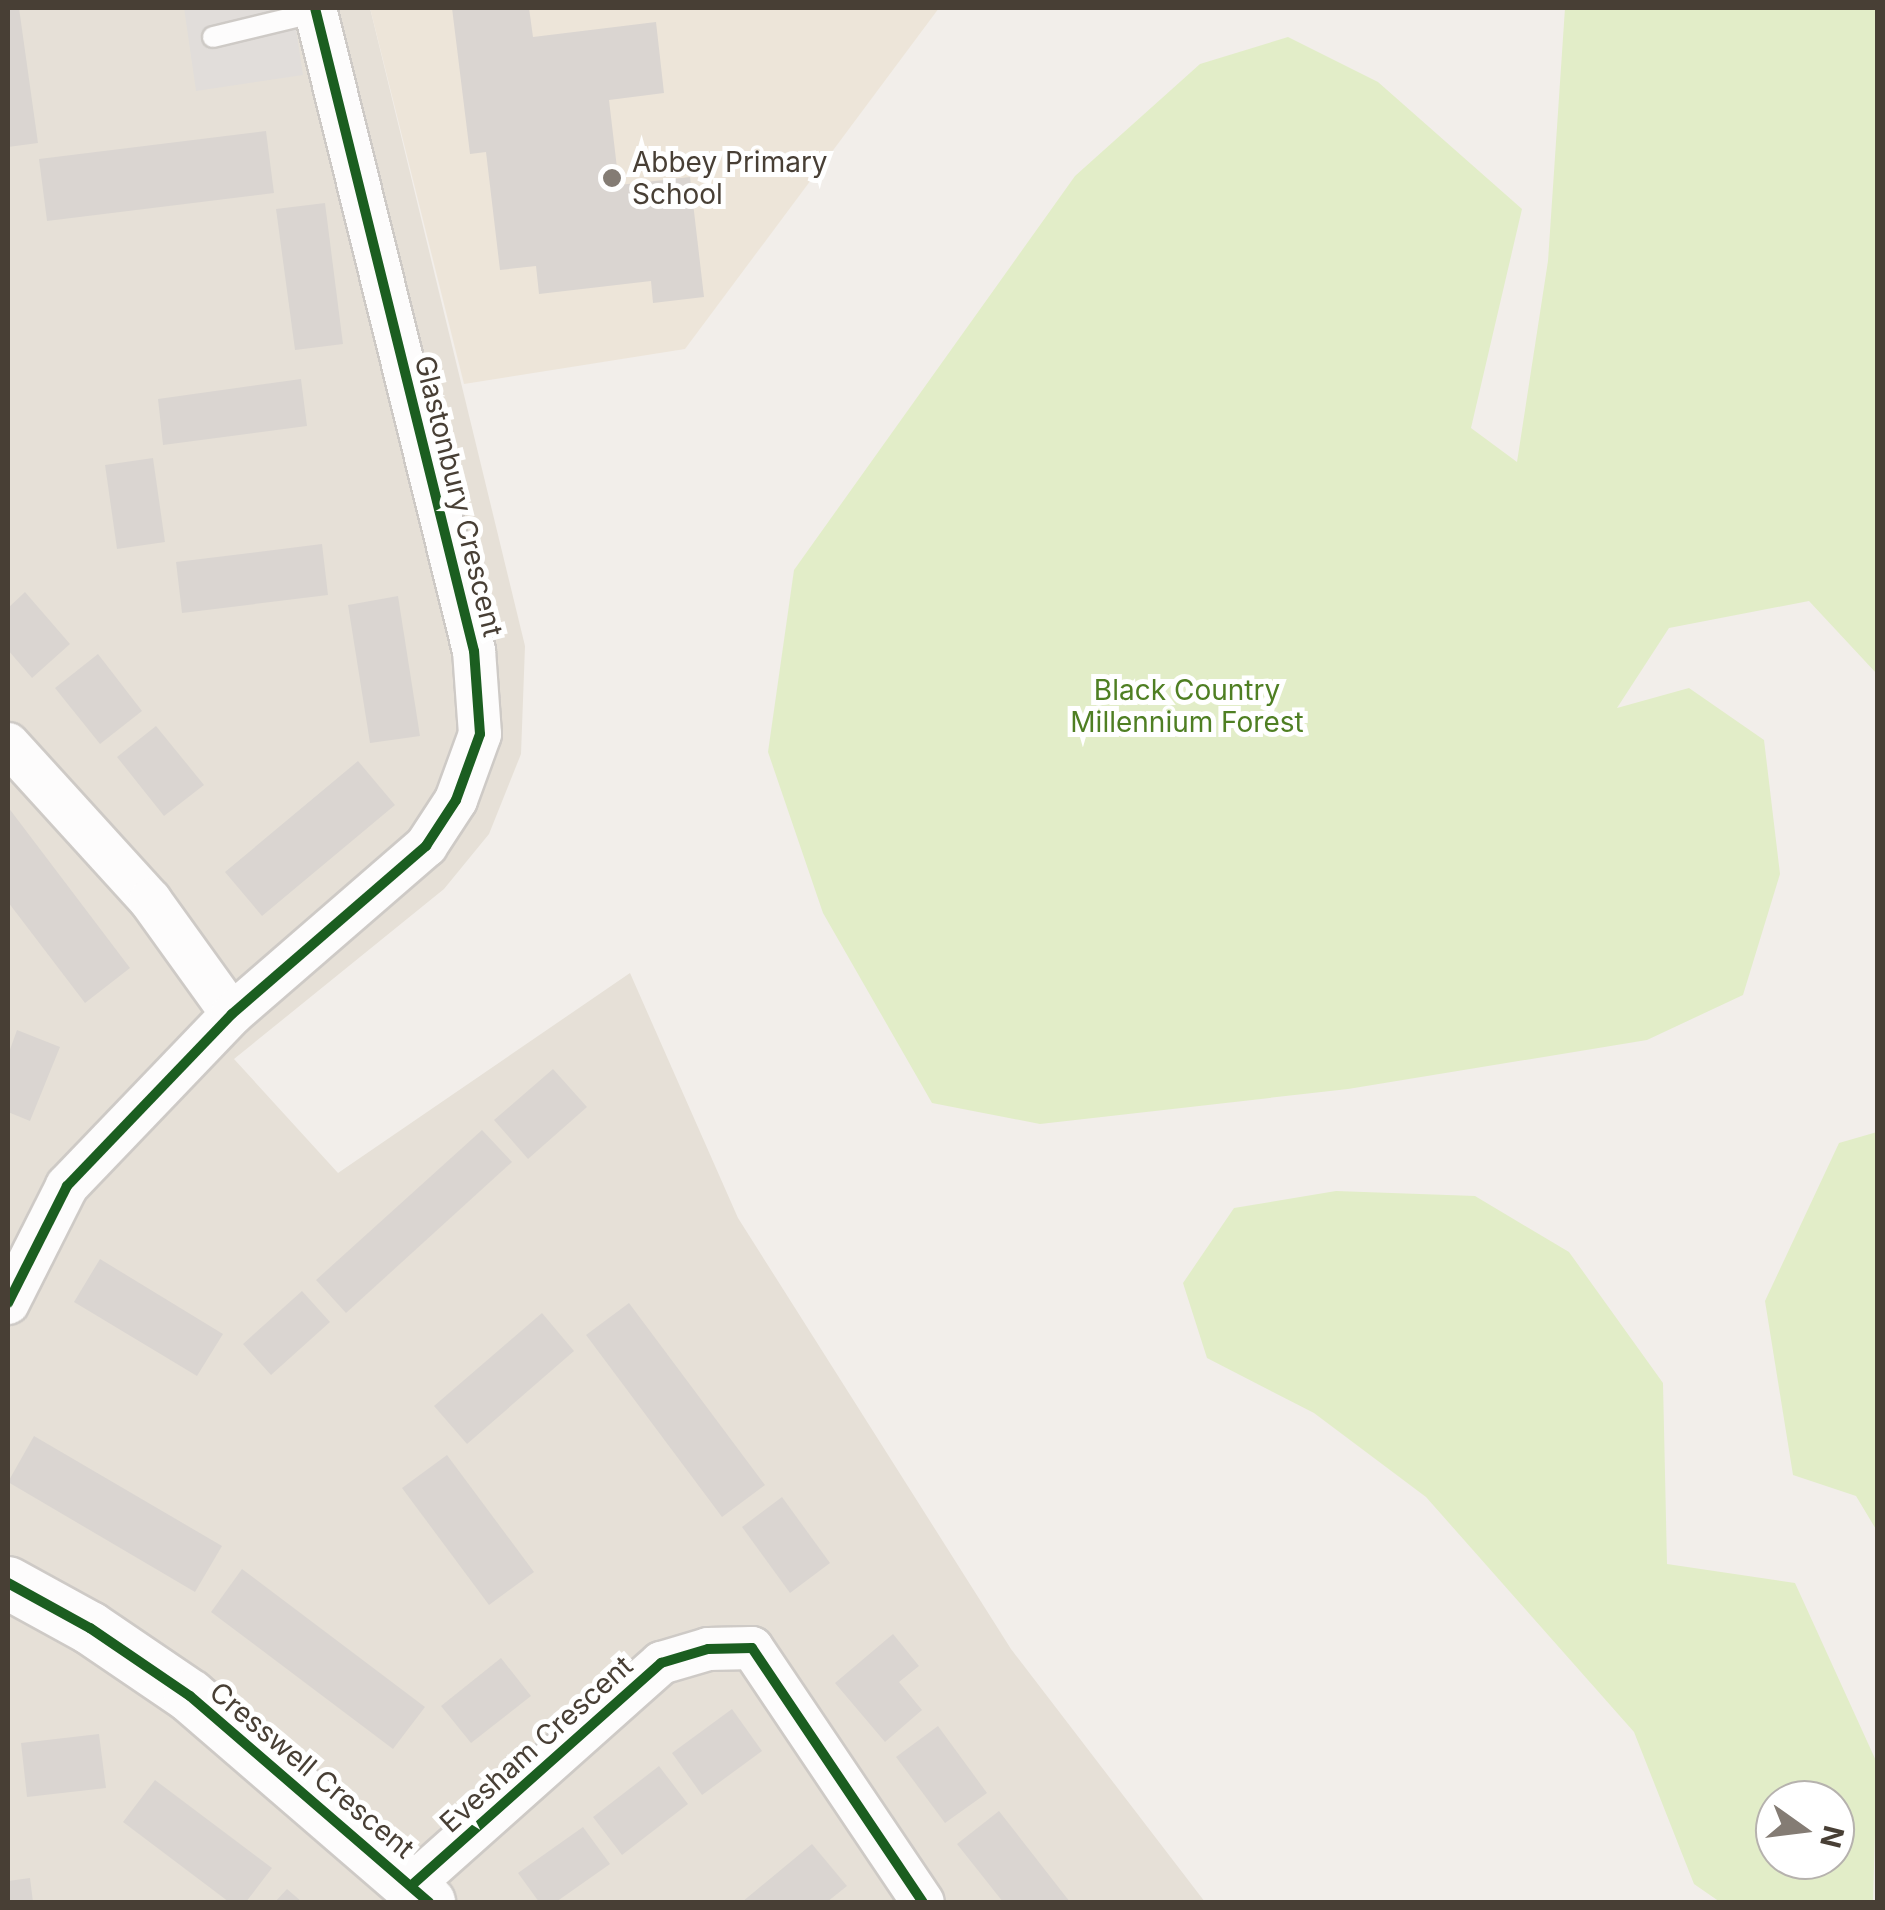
<!DOCTYPE html>
<html>
<head>
<meta charset="utf-8">
<style>
	body { margin:0 }
	#map { position:relative; width:1885px; height:1910px; overflow:hidden; background:#f2eeea; font-family:Inter,sans-serif }
	div>[style] { position:absolute }
	.residential>* { inset:0; background:#e6e0d7 }
	.education>* { inset:0; background:#ede5d9 }
	.green>* { inset:0; background:#e2edc8 }
	.parking>* { inset:0; background:#e1ddda }
	.building>* { inset:0; background:#dad5d1 }
	.roads { filter:drop-shadow(2px 0 #cecac6) drop-shadow(-2px 0 #cecac6) drop-shadow(0 2px #cecac6) drop-shadow(0 -2px #cecac6) }
	.service>* { height:20px; margin:-10px; padding:0 10px; transform-origin:10px; border-radius:10px; background:#fdfcfc }
	.minor>* { height:42px; margin:-21px; padding:0 21px; transform-origin:21px; border-radius:21px; background:#fdfcfc }
	.tertiary>* { height:52px; margin:-26px; padding:0 26px; transform-origin:26px; border-radius:26px; background:#fdfcfc }
	.cycleway>* { height:10px; margin:-5px; padding:0 5px; transform-origin:5px; border-radius:5px; background:#1b5e20 }
	.dots>* { width:28px; height:28px; translate:-50% -50%; box-sizing:border-box; border:5px solid #fff; border-radius:50% }
	span { translate:-50% -50%; white-space:nowrap; text-align:center; line-height:1.15; -webkit-text-stroke:10px #fff; paint-order:stroke }
	.poi-label { font-size:28px; color:#483f35 }
	.left { translate:0 -50%; text-align:left }
	.street-label { font-size:28px; color:#483f35 }
	.park-label { font-size:28px; color:#4f7f23 }
	.frame { position:absolute; inset:0; border:10px solid #483f35; pointer-events:none }
	.north { position:absolute; left:1755px; top:1780px; width:100px; height:100px; box-sizing:border-box; background:#fff; border:2px solid #b6b2ae; border-radius:50%; rotate:104deg; font-size:28px; font-weight:700; line-height:40px; text-align:center; color:#483f35 }
	.north::after { content:''; display:block; margin:auto; width:35px; height:45px; background:#847c74; clip-path:polygon(50% 0,100% 100%,50% 72%,0 100%) }
</style>
</head>
<body>
<div id="map">
	<div class="residential">
		<i style="clip-path:polygon(8px 8px,370px 8px,525px 646px,521px 754px,489px 834px,444px 889px,234px 1059px,338px 1173px,630px 973px,738px 1218px,1011px 1649px,1205px 1902px,8px 1902px)"></i>
	</div>
	<div class="education">
		<i style="clip-path:polygon(370px 8px,939px 8px,685px 349px,464px 384px)"></i>
	</div>
	<div class="green">
		<i style="clip-path:polygon(1565px 8px,1877px 8px,1877px 674px,1809px 601px,1669px 628px,1617px 708px,1689px 688px,1764px 740px,1780px 874px,1743px 995px,1647px 1040px,1348px 1089px,1040px 1124px,932px 1103px,823px 913px,768px 752px,794px 570px,1075px 176px,1200px 64px,1288px 37px,1378px 82px,1522px 209px,1471px 428px,1517px 462px,1548px 261px)"></i>
		<i style="clip-path:polygon(1877px 1132px,1878px 1132px,1877px 1531px,1856px 1496px,1793px 1475px,1765px 1301px,1839px 1143px)"></i>
		<i style="clip-path:polygon(evenodd,1336px 1191px,1475px 1196px,1569px 1252px,1663px 1383px,1667px 1564px,1795px 1583px,1877px 1763px,1873px 1902px,1720px 1902px,1694px 1884px,1634px 1732px,1426px 1497px,1314px 1413px,1207px 1358px,1183px 1283px,1234px 1208px,1336px 1191px,1775px 1800px,1835px 1800px,1835px 1860px,1775px 1860px,1775px 1800px)"></i>
	</div>
	<div class="parking">
		<i style="clip-path:polygon(184px 8px,293px 8px,303px 75px,196px 91px)"></i>
	</div>
	<div class="building">
		<i style="clip-path:polygon(8px 8px,19px 8px,38px 143px,8px 147px)"></i>
		<i style="clip-path:polygon(452px 8px,529px 8px,533px 37px,656px 22px,664px 93px,609px 100px,619px 185px,690px 177px,704px 297px,653px 303px,651px 281px,539px 294px,536px 266px,500px 270px,486px 152px,470px 154px)"></i>
		<i style="clip-path:polygon(266px 131px,274px 193px,47px 221px,39px 159px)"></i>
		<i style="clip-path:polygon(325px 203px,343px 344px,295px 350px,276px 209px)"></i>
		<i style="clip-path:polygon(301px 379px,307px 426px,163px 445px,158px 399px)"></i>
		<i style="clip-path:polygon(153px 458px,165px 542px,117px 549px,105px 465px)"></i>
		<i style="clip-path:polygon(322px 544px,328px 595px,182px 613px,176px 562px)"></i>
		<i style="clip-path:polygon(25px 592px,70px 644px,32px 678px,8px 650px,8px 608px)"></i>
		<i style="clip-path:polygon(398px 596px,420px 736px,370px 743px,348px 605px)"></i>
		<i style="clip-path:polygon(98px 654px,142px 711px,100px 744px,55px 688px)"></i>
		<i style="clip-path:polygon(156px 726px,204px 785px,164px 816px,117px 757px)"></i>
		<i style="clip-path:polygon(358px 761px,395px 805px,262px 916px,225px 872px)"></i>
		<i style="clip-path:polygon(8px 807px,130px 968px,85px 1003px,8px 902px)"></i>
		<i style="clip-path:polygon(17px 1030px,60px 1047px,30px 1121px,8px 1112px,8px 1055px)"></i>
		<i style="clip-path:polygon(553px 1069px,587px 1107px,528px 1159px,494px 1120px)"></i>
		<i style="clip-path:polygon(482px 1130px,512px 1162px,346px 1313px,316px 1280px)"></i>
		<i style="clip-path:polygon(100px 1259px,223px 1334px,197px 1376px,74px 1302px)"></i>
		<i style="clip-path:polygon(302px 1291px,330px 1322px,271px 1375px,243px 1344px)"></i>
		<i style="clip-path:polygon(629px 1303px,765px 1485px,722px 1517px,586px 1335px)"></i>
		<i style="clip-path:polygon(542px 1313px,574px 1351px,467px 1444px,434px 1406px)"></i>
		<i style="clip-path:polygon(34px 1436px,222px 1546px,195px 1592px,8px 1482px)"></i>
		<i style="clip-path:polygon(447px 1455px,534px 1572px,489px 1605px,402px 1488px)"></i>
		<i style="clip-path:polygon(782px 1497px,830px 1563px,790px 1593px,742px 1527px)"></i>
		<i style="clip-path:polygon(242px 1569px,425px 1707px,393px 1749px,211px 1612px)"></i>
		<i style="clip-path:polygon(893px 1634px,919px 1666px,899px 1682px,922px 1710px,885px 1742px,835px 1683px)"></i>
		<i style="clip-path:polygon(501px 1658px,531px 1696px,471px 1743px,441px 1706px)"></i>
		<i style="clip-path:polygon(732px 1709px,762px 1751px,702px 1795px,672px 1753px)"></i>
		<i style="clip-path:polygon(938px 1726px,987px 1793px,945px 1823px,896px 1757px)"></i>
		<i style="clip-path:polygon(99px 1734px,106px 1788px,27px 1797px,21px 1743px)"></i>
		<i style="clip-path:polygon(659px 1766px,688px 1804px,622px 1855px,593px 1817px)"></i>
		<i style="clip-path:polygon(155px 1780px,272px 1868px,246px 1902px,229px 1902px,123px 1822px)"></i>
		<i style="clip-path:polygon(999px 1811px,1070px 1902px,1003px 1902px,957px 1844px)"></i>
		<i style="clip-path:polygon(583px 1827px,610px 1864px,556px 1902px,539px 1902px,518px 1873px)"></i>
		<i style="clip-path:polygon(812px 1844px,847px 1886px,827px 1902px,742px 1902px)"></i>
		<i style="clip-path:polygon(30px 1878px,33px 1902px,8px 1902px,8px 1881px)"></i>
		<i style="clip-path:polygon(287px 1889px,302px 1902px,275px 1902px)"></i>
	</div>
	<div class="roads">
		<div class="service">
			<i style="left:213px;top:37px;width:106px;rotate:-13.6deg"></i>
		</div>
		<div class="minor">
			<i style="left:8px;top:744px;width:211px;rotate:47.7deg"></i>
			<i style="left:150px;top:900px;width:140px;rotate:54.3deg"></i>
			<i style="left:8px;top:1303px;width:131px;rotate:-63.2deg"></i>
			<i style="left:67px;top:1186px;width:238px;rotate:-46.2deg"></i>
			<i style="left:232px;top:1014px;width:257px;rotate:-40.9deg"></i>
			<i style="left:426px;top:846px;width:55px;rotate:-56.9deg"></i>
			<i style="left:456px;top:800px;width:70px;rotate:-70deg"></i>
			<i style="left:480px;top:734px;width:83px;rotate:-94.1deg"></i>
			<i style="left:474px;top:651px;width:662px;rotate:-103.89deg"></i>
			<i style="left:412px;top:1885px;width:334px;rotate:-41.7deg"></i>
			<i style="left:661px;top:1663px;width:49px;rotate:-16.6deg"></i>
			<i style="left:708px;top:1649px;width:44px;rotate:-1.3deg"></i>
			<i style="left:752px;top:1648px;width:306px;rotate:56.1deg"></i>
		</div>
		<div class="tertiary">
			<i style="left:8px;top:1583px;width:94px;rotate:28.8deg"></i>
			<i style="left:90px;top:1628px;width:121px;rotate:34.2deg"></i>
			<i style="left:190px;top:1696px;width:316px;rotate:40.8deg"></i>
		</div>
	</div>
	<div class="cycleway">
		<i style="left:8px;top:1303px;width:131px;rotate:-63.2deg"></i>
		<i style="left:67px;top:1186px;width:238px;rotate:-46.2deg"></i>
		<i style="left:232px;top:1014px;width:257px;rotate:-40.9deg"></i>
		<i style="left:426px;top:846px;width:55px;rotate:-56.9deg"></i>
		<i style="left:456px;top:800px;width:70px;rotate:-70deg"></i>
		<i style="left:480px;top:734px;width:83px;rotate:-94.1deg"></i>
		<i style="left:474px;top:651px;width:662px;rotate:-103.89deg"></i>
		<i style="left:8px;top:1583px;width:94px;rotate:28.8deg"></i>
		<i style="left:90px;top:1628px;width:121px;rotate:34.2deg"></i>
		<i style="left:190px;top:1696px;width:316px;rotate:40.8deg"></i>
		<i style="left:412px;top:1885px;width:334px;rotate:-41.7deg"></i>
		<i style="left:661px;top:1663px;width:49px;rotate:-16.6deg"></i>
		<i style="left:708px;top:1649px;width:44px;rotate:-1.3deg"></i>
		<i style="left:752px;top:1648px;width:306px;rotate:56.1deg"></i>
	</div>
	<div class="dots">
		<i style="left:612px;top:178px;background:#847c74"></i>
	</div>
	<div class="poi-label">
		<span class="left" style="left:632px;top:178px">Abbey Primary<br>School</span>
	</div>
	<div class="street-label">
		<span style="left:459px;top:496px;rotate:76deg">Glastonbury Crescent</span>
		<span style="left:536px;top:1744px;rotate:-42deg">Evesham Crescent</span>
		<span style="left:312px;top:1770px;rotate:40deg">Cresswell Crescent</span>
	</div>
	<div class="park-label">
		<span style="left:1187px;top:706px">Black Country<br>Millennium Forest</span>
	</div>
	<div class="frame"></div>
	<div class="north">N</div>
</div>
</body>
</html>
